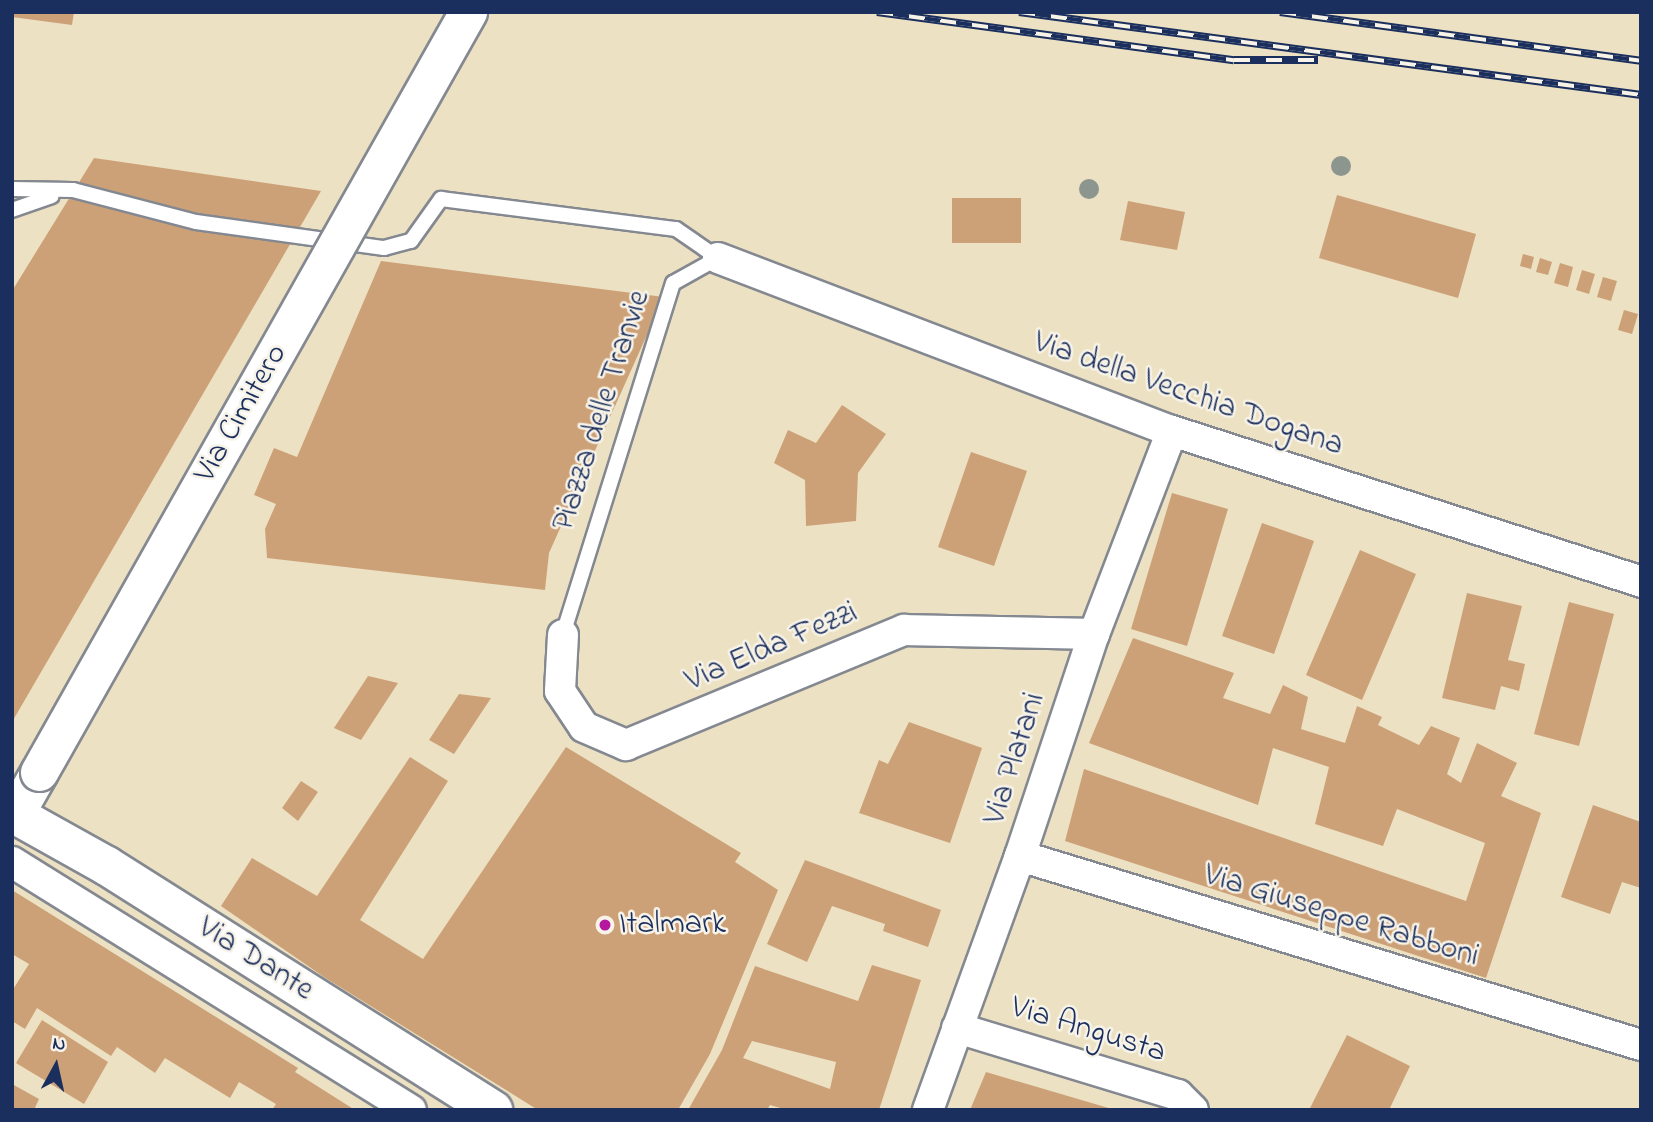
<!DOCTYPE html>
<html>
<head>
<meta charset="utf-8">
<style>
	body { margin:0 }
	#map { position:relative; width:1653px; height:1122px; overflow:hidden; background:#ece1c2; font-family:"Indie Flower",sans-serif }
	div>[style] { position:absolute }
	.building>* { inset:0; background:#cda178 }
	.roads { filter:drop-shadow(2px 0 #848890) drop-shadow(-2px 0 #848890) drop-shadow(0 2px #848890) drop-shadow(0 -2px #848890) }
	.service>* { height:14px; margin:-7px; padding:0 7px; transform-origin:7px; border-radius:7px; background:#fff }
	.minor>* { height:30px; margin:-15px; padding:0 15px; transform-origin:15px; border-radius:15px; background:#fff }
	.tertiary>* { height:37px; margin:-18.5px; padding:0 18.5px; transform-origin:18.5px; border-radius:18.5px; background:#fff }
	.secondary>* { height:38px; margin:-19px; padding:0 19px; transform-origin:19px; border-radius:19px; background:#fff }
	.rail>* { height:8px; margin-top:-4px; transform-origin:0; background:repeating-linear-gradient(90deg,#f7f3e8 0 16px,#1b2f5e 0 32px); box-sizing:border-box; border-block:2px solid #1b2f5e }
	.bridges { filter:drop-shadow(2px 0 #848890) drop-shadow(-2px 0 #848890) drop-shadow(0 2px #848890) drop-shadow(0 -2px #848890) }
	.tertiary-bridge>* { height:37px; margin:-18.5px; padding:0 18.5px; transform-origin:18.5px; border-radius:18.5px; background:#fff }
	.trees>* { width:20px; height:20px; margin:-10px; border-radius:50%; background:#8c958e }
	.dots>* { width:19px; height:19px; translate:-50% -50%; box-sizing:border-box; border:4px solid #f7f3e8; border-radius:50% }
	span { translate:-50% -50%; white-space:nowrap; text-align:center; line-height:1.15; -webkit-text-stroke:5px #f7f3e8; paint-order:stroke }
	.street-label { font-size:32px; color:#1b2f5e }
	.poi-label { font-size:32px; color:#1b2f5e }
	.left { translate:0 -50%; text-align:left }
	.frame { position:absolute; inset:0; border:14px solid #1b2f5e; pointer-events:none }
	.north { position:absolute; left:21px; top:1031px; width:70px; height:70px; -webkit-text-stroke:5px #f7f3e8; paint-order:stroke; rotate:8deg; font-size:19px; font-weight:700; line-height:28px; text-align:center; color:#1b2f5e }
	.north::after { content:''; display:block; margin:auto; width:24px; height:32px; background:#1b2f5e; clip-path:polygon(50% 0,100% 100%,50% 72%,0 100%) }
</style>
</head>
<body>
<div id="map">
	<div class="building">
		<i style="clip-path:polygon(12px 12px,74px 12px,72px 25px,12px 17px)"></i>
		<i style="clip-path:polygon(94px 158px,321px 191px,12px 722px,12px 291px)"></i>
		<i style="clip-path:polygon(1337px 195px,1476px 234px,1458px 298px,1319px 258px)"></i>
		<i style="clip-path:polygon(952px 198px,1021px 198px,1021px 243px,952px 243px)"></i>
		<i style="clip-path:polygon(1128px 201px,1185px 212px,1177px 250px,1120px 240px)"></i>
		<i style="clip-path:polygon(1523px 254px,1534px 257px,1531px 269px,1520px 266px)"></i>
		<i style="clip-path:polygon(1540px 258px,1552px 262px,1548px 275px,1536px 272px)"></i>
		<i style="clip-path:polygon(381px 261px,664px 297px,549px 553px,545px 590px,267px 558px,265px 529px,276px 504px,254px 495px,274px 448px,297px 457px)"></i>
		<i style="clip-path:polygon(1560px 263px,1573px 267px,1568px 287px,1554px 283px)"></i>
		<i style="clip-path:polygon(1582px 270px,1595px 274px,1589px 294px,1576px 290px)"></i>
		<i style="clip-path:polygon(1603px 277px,1617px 281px,1611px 301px,1597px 297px)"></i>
		<i style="clip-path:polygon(1624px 310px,1638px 314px,1632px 334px,1618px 330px)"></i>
		<i style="clip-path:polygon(842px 405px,886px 434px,858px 473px,856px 521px,806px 526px,805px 480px,774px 463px,788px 430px,816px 443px)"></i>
		<i style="clip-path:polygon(971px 452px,1027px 471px,994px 566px,938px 547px)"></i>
		<i style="clip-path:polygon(1172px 493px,1228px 509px,1187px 646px,1131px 629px)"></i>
		<i style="clip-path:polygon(1262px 523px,1314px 541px,1274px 654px,1222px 636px)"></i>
		<i style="clip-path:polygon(1360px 550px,1416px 574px,1362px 700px,1306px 675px)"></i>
		<i style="clip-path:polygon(1467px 593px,1522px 606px,1508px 660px,1525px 664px,1519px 691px,1501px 686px,1495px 710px,1442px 698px)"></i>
		<i style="clip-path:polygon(1569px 602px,1614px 614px,1579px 746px,1534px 734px)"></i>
		<i style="clip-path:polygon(1133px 638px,1234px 673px,1223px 698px,1270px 714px,1283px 685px,1308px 697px,1301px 729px,1345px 743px,1357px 706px,1382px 717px,1378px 725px,1419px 745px,1431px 726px,1460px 738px,1447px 774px,1461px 783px,1477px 743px,1517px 763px,1501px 796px,1541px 813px,1486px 978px,1065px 841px,1084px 769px,1466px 901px,1485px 843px,1397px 809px,1383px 846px,1315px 824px,1329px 767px,1273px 748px,1258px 805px,1089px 743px)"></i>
		<i style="clip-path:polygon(368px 676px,398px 683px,361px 740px,334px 728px)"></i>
		<i style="clip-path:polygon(459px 694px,491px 698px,454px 754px,429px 740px)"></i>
		<i style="clip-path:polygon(909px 722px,982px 748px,950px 843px,859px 813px,879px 760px,888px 764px)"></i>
		<i style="clip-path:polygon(566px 747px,741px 853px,735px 862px,778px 890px,710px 1054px,678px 1110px,538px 1110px,324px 977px,221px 906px,252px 858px,317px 896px,410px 757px,448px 781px,360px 920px,423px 959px)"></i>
		<i style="clip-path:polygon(301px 781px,318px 792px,298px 821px,282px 808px)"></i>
		<i style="clip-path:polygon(1593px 805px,1641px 822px,1641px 888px,1622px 882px,1610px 914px,1561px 897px)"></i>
		<i style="clip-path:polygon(805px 860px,941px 910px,928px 947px,883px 931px,885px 924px,832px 906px,807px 962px,767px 944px)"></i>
		<i style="clip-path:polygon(12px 890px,298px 1068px,295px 1072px,355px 1110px,272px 1110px,276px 1104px,239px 1082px,230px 1098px,165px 1058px,155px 1073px,117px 1047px,111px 1056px,37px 1008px,25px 1029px,12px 1021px,12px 991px,29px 964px,12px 954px)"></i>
		<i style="clip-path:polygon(evenodd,872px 965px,921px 980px,879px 1110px,787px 1110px,770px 1105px,767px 1110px,688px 1110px,722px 1050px,755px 966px,858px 1001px,872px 965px,752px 1041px,836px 1062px,830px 1089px,743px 1058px,752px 1041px)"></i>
		<i style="clip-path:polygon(42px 1020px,108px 1062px,84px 1104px,16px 1063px)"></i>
		<i style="clip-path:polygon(1347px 1035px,1410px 1066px,1389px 1110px,1309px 1110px)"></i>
		<i style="clip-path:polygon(986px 1072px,1112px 1109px,1112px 1110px,970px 1110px)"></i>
		<i style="clip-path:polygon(12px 1084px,39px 1099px,34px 1110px,12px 1110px)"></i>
	</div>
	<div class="roads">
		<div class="service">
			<i style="left:12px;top:189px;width:61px;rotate:0.9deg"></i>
			<i style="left:73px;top:190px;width:127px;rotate:14.6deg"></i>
			<i style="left:196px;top:222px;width:190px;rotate:7.9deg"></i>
			<i style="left:384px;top:248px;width:28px;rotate:-15deg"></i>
			<i style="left:411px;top:241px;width:52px;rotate:-54.5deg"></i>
			<i style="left:441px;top:199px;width:237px;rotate:7.3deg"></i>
			<i style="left:676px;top:229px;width:51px;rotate:34.6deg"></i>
			<i style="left:718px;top:258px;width:51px;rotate:150.9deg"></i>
			<i style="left:673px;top:283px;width:369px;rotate:107.4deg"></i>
			<i style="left:12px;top:210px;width:42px;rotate:-19.3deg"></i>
		</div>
		<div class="minor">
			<i style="left:718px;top:258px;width:486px;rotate:20.9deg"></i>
			<i style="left:1172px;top:431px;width:493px;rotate:17.8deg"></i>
			<i style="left:563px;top:635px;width:56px;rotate:93.1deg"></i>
			<i style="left:560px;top:691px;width:43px;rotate:56.3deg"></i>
			<i style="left:584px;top:727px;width:46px;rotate:23.2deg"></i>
			<i style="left:626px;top:745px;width:301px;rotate:-22.5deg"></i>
			<i style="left:904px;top:630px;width:190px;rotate:1.2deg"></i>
			<i style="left:1020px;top:856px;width:649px;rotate:16.93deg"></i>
			<i style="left:12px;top:862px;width:470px;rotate:31.9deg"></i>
			<i style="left:957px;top:1028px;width:231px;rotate:16.9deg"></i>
			<i style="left:1178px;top:1095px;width:21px;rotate:45deg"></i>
			<i style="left:928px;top:1110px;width:270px;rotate:-70.1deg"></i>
			<i style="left:1020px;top:856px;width:234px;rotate:-71.6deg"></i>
			<i style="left:1094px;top:634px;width:217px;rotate:-69deg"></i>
		</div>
		<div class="tertiary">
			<i style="left:15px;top:814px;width:48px;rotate:-60.3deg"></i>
		</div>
		<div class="secondary">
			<i style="left:12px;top:813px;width:109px;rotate:29.2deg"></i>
			<i style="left:107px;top:866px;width:457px;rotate:32.3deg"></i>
		</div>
	</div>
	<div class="rail">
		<i style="left:877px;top:12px;width:360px;rotate:7.7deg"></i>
		<i style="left:1234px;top:60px;width:84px"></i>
		<i style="left:1019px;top:12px;width:628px;rotate:7.6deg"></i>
		<i style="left:1280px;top:12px;width:364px;rotate:7.7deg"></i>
	</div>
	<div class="bridges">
		<div class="tertiary-bridge">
			<i style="left:39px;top:772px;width:873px;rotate:-60.56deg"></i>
		</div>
	</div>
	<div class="trees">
		<i style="left:1341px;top:166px"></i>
		<i style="left:1089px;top:189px"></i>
	</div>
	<div class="dots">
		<i style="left:605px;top:925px;background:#b5179e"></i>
	</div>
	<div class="street-label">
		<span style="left:1188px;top:395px;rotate:19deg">Via della Vecchia Dogana</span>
		<span style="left:603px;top:411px;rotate:-72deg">Piazza delle Tranvie</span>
		<span style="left:242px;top:414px;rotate:-60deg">Via Cimitero</span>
		<span style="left:772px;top:648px;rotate:-23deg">Via Elda Fezzi</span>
		<span style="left:1016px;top:759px;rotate:-72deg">Via Platani</span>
		<span style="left:1341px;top:917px;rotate:17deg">Via Giuseppe Rabboni</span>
		<span style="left:255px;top:960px;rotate:32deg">Via Dante</span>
		<span style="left:1088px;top:1031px;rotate:17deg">Via Angusta</span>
	</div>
	<div class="poi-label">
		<span class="left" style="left:619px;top:925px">Italmark</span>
	</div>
	<div class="frame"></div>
	<div class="north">N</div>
</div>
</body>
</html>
